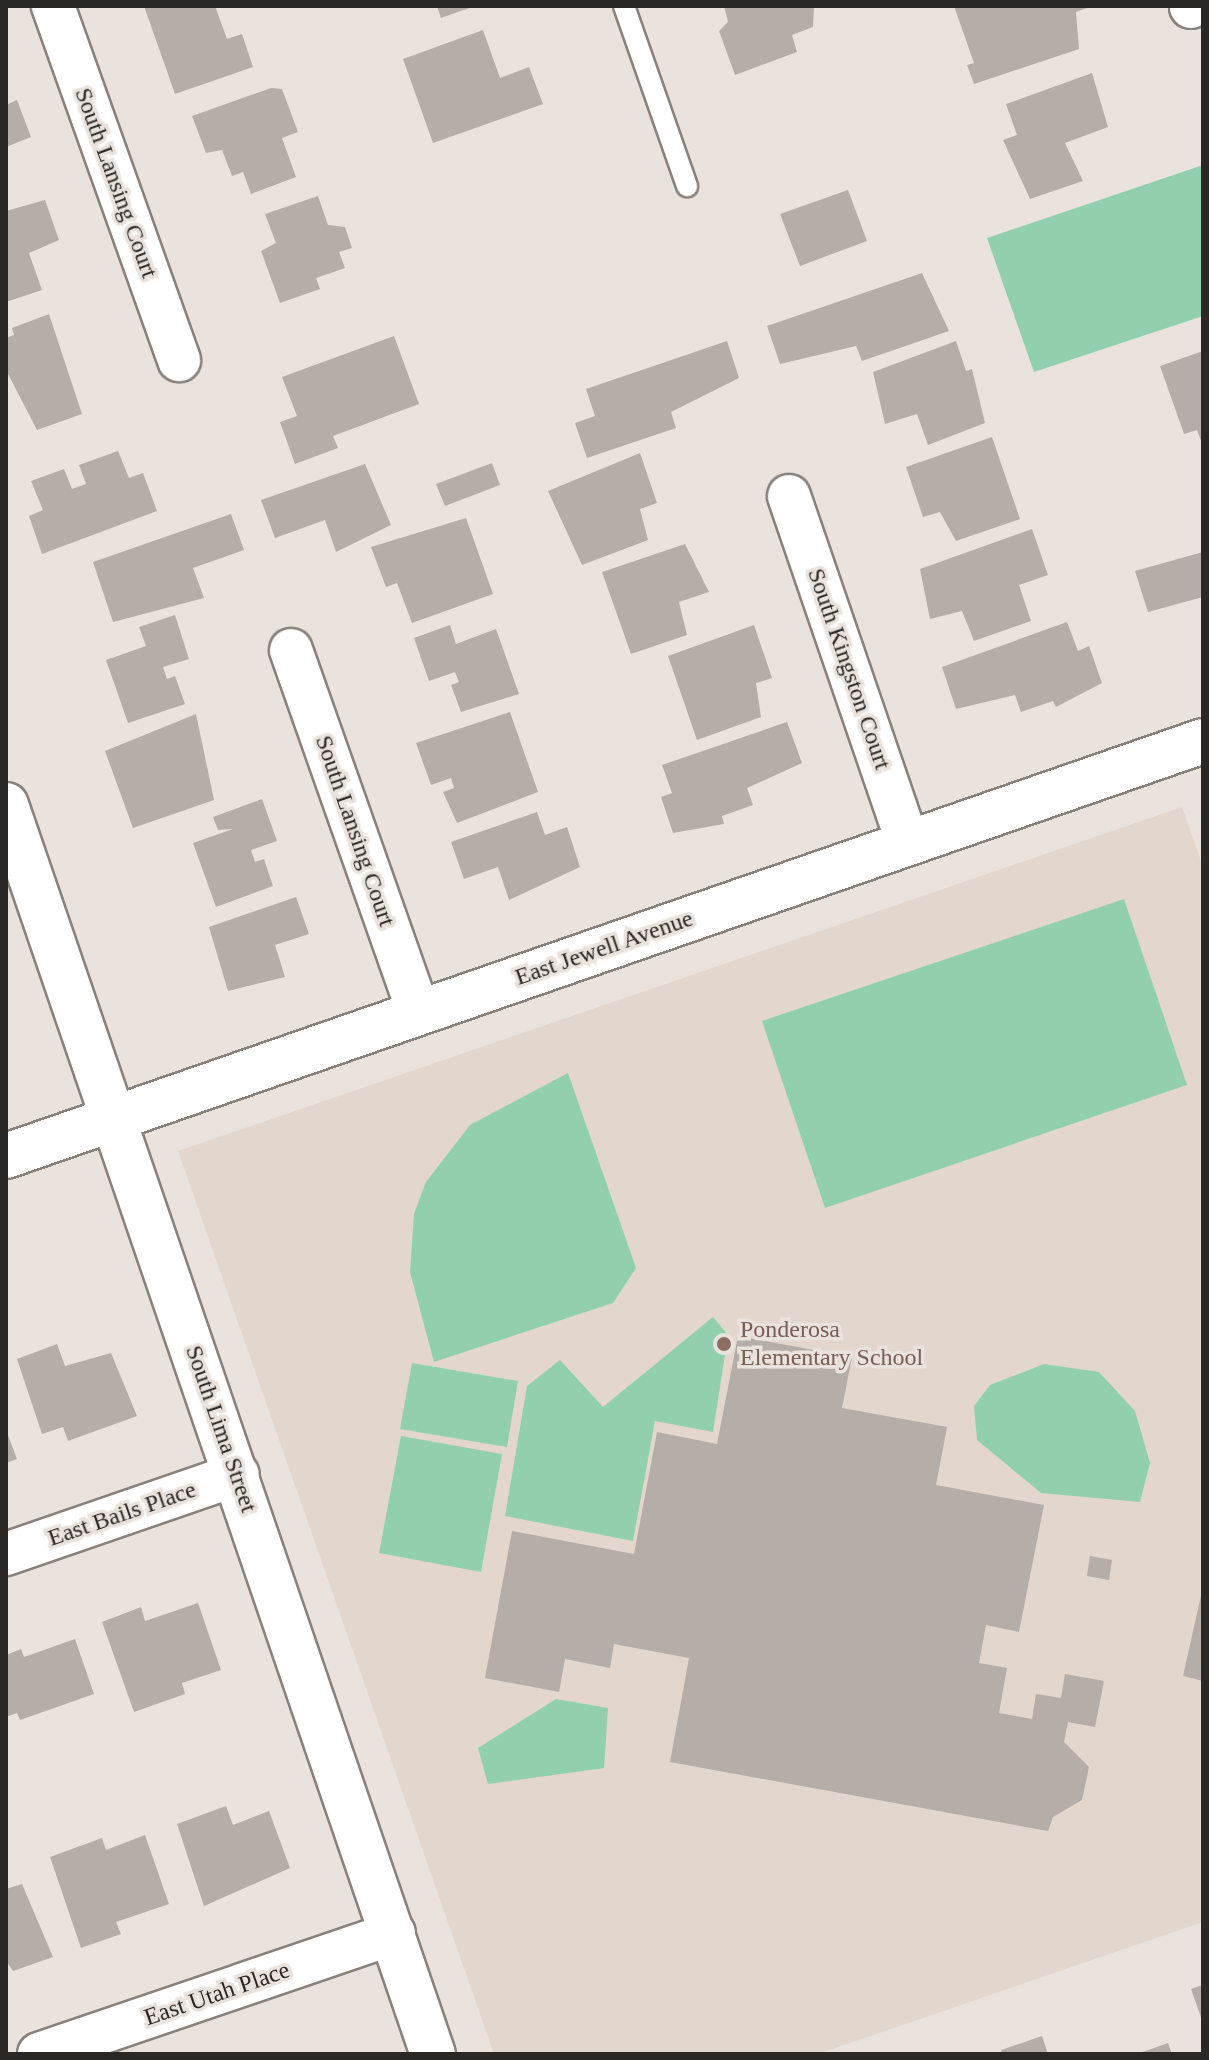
<!DOCTYPE html>
<html>
<head>
<meta charset="utf-8">
<style>
	body { margin:0 }
	#map { position:relative; width:1209px; height:2060px; overflow:hidden; background:#eae3dd; font-family:"Times New Roman",serif }
	div>[style] { position:absolute }
	.built>* { inset:0; background:#e3d6cc }
	.green>* { inset:0; background:#92d0ad }
	.building>* { inset:0; background:#b4ada8 }
	.roads { filter:drop-shadow(2px 0 #88817c) drop-shadow(-2px 0 #88817c) drop-shadow(0 2px #88817c) drop-shadow(0 -2px #88817c) }
	.lane>* { height:20px; margin:-10px; padding:0 10px; transform-origin:10px; border-radius:10px; background:#fff }
	.street>* { height:42px; margin:-21px; padding:0 21px; transform-origin:21px; border-radius:21px; background:#fff }
	.secondary>* { height:44px; margin:-22px; padding:0 22px; transform-origin:22px; border-radius:22px; background:#fff }
	.dots>* { width:22px; height:22px; translate:-50% -50%; box-sizing:border-box; border:4px solid #eae3dd; border-radius:50% }
	span { translate:-50% -50%; white-space:nowrap; text-align:center; line-height:1.15; -webkit-text-stroke:7px #eae3dd; paint-order:stroke }
	.street-label { font-size:24px; color:#2a2725 }
	.education-label { font-size:24px; color:#785e54 }
	.left { translate:0 -50%; text-align:left }
	.frame { position:absolute; inset:0; border:8px solid #2a2725; pointer-events:none }
</style>
</head>
<body>
<div id="map">
	<div class="built">
		<i style="clip-path:polygon(1182px 807px,1203px 867px,1203px 1922px,818px 2054px,494px 2054px,178px 1151px)"></i>
	</div>
	<div class="green">
		<i style="clip-path:polygon(1203px 165px,1203px 316px,1034px 372px,987px 238px)"></i>
		<i style="clip-path:polygon(1124px 899px,1187px 1085px,825px 1208px,762px 1021px)"></i>
		<i style="clip-path:polygon(568px 1073px,636px 1268px,613px 1303px,434px 1362px,410px 1272px,414px 1214px,426px 1182px,470px 1125px)"></i>
		<i style="clip-path:polygon(713px 1317px,728px 1335px,713px 1432px,655px 1421px,633px 1541px,505px 1516px,527px 1386px,560px 1360px,603px 1407px)"></i>
		<i style="clip-path:polygon(412px 1363px,518px 1381px,507px 1447px,400px 1429px)"></i>
		<i style="clip-path:polygon(1044px 1364px,1099px 1372px,1135px 1411px,1150px 1463px,1140px 1502px,1041px 1493px,977px 1440px,974px 1406px,990px 1385px)"></i>
		<i style="clip-path:polygon(401px 1436px,502px 1454px,481px 1572px,379px 1553px)"></i>
		<i style="clip-path:polygon(556px 1699px,608px 1708px,604px 1768px,488px 1784px,478px 1748px)"></i>
	</div>
	<div class="building">
		<i style="clip-path:polygon(144px 6px,215px 6px,227px 39px,242px 34px,253px 67px,175px 94px)"></i>
		<i style="clip-path:polygon(437px 6px,475px 6px,441px 18px)"></i>
		<i style="clip-path:polygon(724px 6px,814px 6px,813px 27px,792px 35px,797px 52px,735px 75px,719px 31px,728px 22px)"></i>
		<i style="clip-path:polygon(954px 6px,1086px 6px,1087px 8px,1076px 12px,1079px 49px,974px 84px,967px 65px,974px 63px)"></i>
		<i style="clip-path:polygon(483px 30px,500px 78px,529px 67px,543px 104px,433px 143px,403px 59px)"></i>
		<i style="clip-path:polygon(1092px 73px,1108px 127px,1065px 143px,1083px 181px,1030px 199px,1003px 140px,1017px 135px,1006px 104px)"></i>
		<i style="clip-path:polygon(271px 88px,282px 89px,298px 132px,282px 138px,296px 177px,251px 194px,243px 172px,232px 176px,222px 150px,206px 153px,192px 116px)"></i>
		<i style="clip-path:polygon(17px 100px,31px 137px,6px 147px,6px 105px)"></i>
		<i style="clip-path:polygon(848px 190px,867px 241px,800px 266px,780px 214px)"></i>
		<i style="clip-path:polygon(318px 196px,328px 225px,345px 227px,352px 248px,339px 252px,345px 268px,316px 278px,320px 289px,280px 303px,261px 251px,276px 243px,265px 214px)"></i>
		<i style="clip-path:polygon(45px 200px,59px 240px,29px 253px,42px 290px,6px 302px,6px 211px)"></i>
		<i style="clip-path:polygon(922px 273px,949px 331px,862px 361px,856px 346px,780px 364px,767px 326px)"></i>
		<i style="clip-path:polygon(49px 314px,82px 414px,37px 430px,6px 370px,6px 338px,14px 335px,12px 328px)"></i>
		<i style="clip-path:polygon(394px 336px,419px 404px,333px 436px,338px 448px,295px 464px,280px 422px,297px 416px,282px 377px)"></i>
		<i style="clip-path:polygon(727px 341px,739px 378px,671px 412px,676px 428px,587px 458px,575px 423px,595px 416px,586px 389px)"></i>
		<i style="clip-path:polygon(956px 341px,966px 371px,972px 369px,985px 423px,928px 445px,917px 414px,885px 424px,873px 372px)"></i>
		<i style="clip-path:polygon(1203px 351px,1203px 446px,1197px 430px,1184px 434px,1160px 366px)"></i>
		<i style="clip-path:polygon(992px 437px,1020px 519px,956px 541px,940px 512px,923px 517px,906px 467px)"></i>
		<i style="clip-path:polygon(118px 451px,129px 478px,143px 473px,157px 511px,42px 554px,29px 516px,43px 510px,31px 481px,64px 469px,72px 489px,86px 484px,79px 465px)"></i>
		<i style="clip-path:polygon(640px 453px,657px 503px,640px 509px,648px 540px,582px 565px,548px 491px)"></i>
		<i style="clip-path:polygon(492px 463px,500px 485px,445px 506px,436px 484px)"></i>
		<i style="clip-path:polygon(365px 464px,391px 525px,336px 552px,325px 520px,275px 538px,261px 500px)"></i>
		<i style="clip-path:polygon(231px 514px,244px 550px,193px 568px,204px 598px,113px 622px,93px 562px)"></i>
		<i style="clip-path:polygon(466px 518px,493px 594px,412px 623px,397px 583px,386px 587px,371px 547px)"></i>
		<i style="clip-path:polygon(1032px 529px,1048px 575px,1019px 585px,1031px 621px,974px 641px,962px 611px,930px 619px,920px 569px)"></i>
		<i style="clip-path:polygon(685px 544px,709px 592px,679px 602px,687px 635px,631px 654px,602px 572px)"></i>
		<i style="clip-path:polygon(1203px 552px,1203px 597px,1148px 612px,1135px 571px)"></i>
		<i style="clip-path:polygon(175px 615px,189px 659px,163px 667px,167px 679px,175px 676px,185px 704px,128px 723px,106px 660px,146px 646px,139px 627px)"></i>
		<i style="clip-path:polygon(1067px 622px,1078px 651px,1089px 646px,1102px 683px,1056px 707px,1053px 701px,1021px 712px,1015px 695px,956px 709px,942px 667px)"></i>
		<i style="clip-path:polygon(450px 625px,456px 644px,496px 629px,519px 694px,461px 712px,451px 685px,459px 682px,455px 672px,429px 681px,414px 638px)"></i>
		<i style="clip-path:polygon(754px 625px,772px 678px,756px 683px,761px 717px,697px 740px,668px 656px)"></i>
		<i style="clip-path:polygon(510px 712px,538px 792px,457px 823px,443px 792px,454px 788px,451px 778px,431px 785px,416px 743px)"></i>
		<i style="clip-path:polygon(196px 714px,214px 800px,133px 828px,105px 751px)"></i>
		<i style="clip-path:polygon(787px 722px,802px 763px,747px 788px,753px 805px,722px 816px,724px 824px,673px 833px,661px 797px,672px 793px,662px 765px)"></i>
		<i style="clip-path:polygon(262px 799px,277px 841px,251px 850px,255px 862px,264px 859px,273px 886px,216px 907px,193px 843px,233px 829px,218px 830px,213px 817px)"></i>
		<i style="clip-path:polygon(537px 812px,545px 835px,567px 827px,580px 867px,509px 900px,498px 867px,464px 879px,451px 842px)"></i>
		<i style="clip-path:polygon(296px 897px,309px 934px,275px 945px,285px 977px,228px 991px,209px 927px)"></i>
		<i style="clip-path:polygon(738px 1336px,852px 1357px,842px 1408px,947px 1427px,936px 1485px,1044px 1505px,1019px 1632px,986px 1625px,979px 1663px,1007px 1668px,999px 1713px,1032px 1719px,1036px 1694px,1061px 1698px,1065px 1674px,1104px 1681px,1095px 1727px,1068px 1722px,1064px 1742px,1089px 1767px,1082px 1800px,1053px 1817px,1048px 1831px,670px 1762px,689px 1658px,614px 1644px,610px 1668px,565px 1659px,559px 1692px,485px 1678px,512px 1531px,634px 1554px,657px 1432px,717px 1444px)"></i>
		<i style="clip-path:polygon(57px 1344px,65px 1366px,111px 1353px,137px 1416px,68px 1441px,63px 1427px,42px 1434px,17px 1359px)"></i>
		<i style="clip-path:polygon(6px 1430px,17px 1459px,6px 1463px)"></i>
		<i style="clip-path:polygon(1090px 1556px,1112px 1560px,1109px 1580px,1087px 1576px)"></i>
		<i style="clip-path:polygon(1202px 1591px,1203px 1592px,1203px 1681px,1183px 1676px)"></i>
		<i style="clip-path:polygon(198px 1603px,221px 1670px,182px 1683px,185px 1694px,134px 1712px,102px 1622px,141px 1607px,145px 1621px)"></i>
		<i style="clip-path:polygon(75px 1639px,94px 1694px,20px 1720px,17px 1713px,6px 1717px,6px 1655px,21px 1649px,24px 1657px)"></i>
		<i style="clip-path:polygon(226px 1806px,233px 1825px,269px 1811px,290px 1868px,204px 1906px,177px 1824px)"></i>
		<i style="clip-path:polygon(145px 1835px,169px 1904px,116px 1922px,121px 1934px,81px 1948px,50px 1857px,102px 1838px,106px 1850px)"></i>
		<i style="clip-path:polygon(22px 1884px,53px 1957px,13px 1971px,6px 1961px,6px 1889px)"></i>
		<i style="clip-path:polygon(1203px 1985px,1203px 2023px,1191px 1989px)"></i>
		<i style="clip-path:polygon(1042px 2036px,1048px 2054px,1002px 2054px,1001px 2050px)"></i>
		<i style="clip-path:polygon(1168px 2043px,1172px 2054px,1137px 2054px)"></i>
	</div>
	<div class="roads">
		<div class="lane">
			<i style="left:624px;top:6px;width:191px;rotate:70.7deg"></i>
		</div>
		<div class="street">
			<i style="left:53px;top:6px;width:376px;rotate:70.4deg"></i>
			<i style="left:1191px;top:6px;width:1px;rotate:90deg"></i>
			<i style="left:789px;top:496px;width:367px;rotate:71.1deg"></i>
			<i style="left:291px;top:650px;width:385px;rotate:70.6deg"></i>
			<i style="left:6px;top:1554px;width:245px;rotate:-19deg"></i>
			<i style="left:39px;top:2054px;width:375px;rotate:-18.8deg"></i>
		</div>
		<div class="secondary">
			<i style="left:6px;top:805px;width:1320px;rotate:71.13deg"></i>
			<i style="left:6px;top:1156px;width:1267px;rotate:-19.12deg"></i>
		</div>
	</div>
	<div class="dots">
		<i style="left:724px;top:1344px;background:#8d6e63"></i>
	</div>
	<div class="street-label">
		<span style="left:116px;top:183px;rotate:70deg">South Lansing Court</span>
		<span style="left:849px;top:669px;rotate:71deg">South Kingston Court</span>
		<span style="left:355px;top:831px;rotate:71deg">South Lansing Court</span>
		<span style="left:604px;top:948px;rotate:-19deg">East Jewell Avenue</span>
		<span style="left:221px;top:1429px;rotate:71deg">South Lima Street</span>
		<span style="left:122px;top:1514px;rotate:-19deg">East Bails Place</span>
		<span style="left:217px;top:1994px;rotate:-19deg">East Utah Place</span>
	</div>
	<div class="education-label">
		<span class="left" style="left:740px;top:1344px">Ponderosa<br>Elementary School</span>
	</div>
	<div class="frame"></div>
</div>
</body>
</html>
